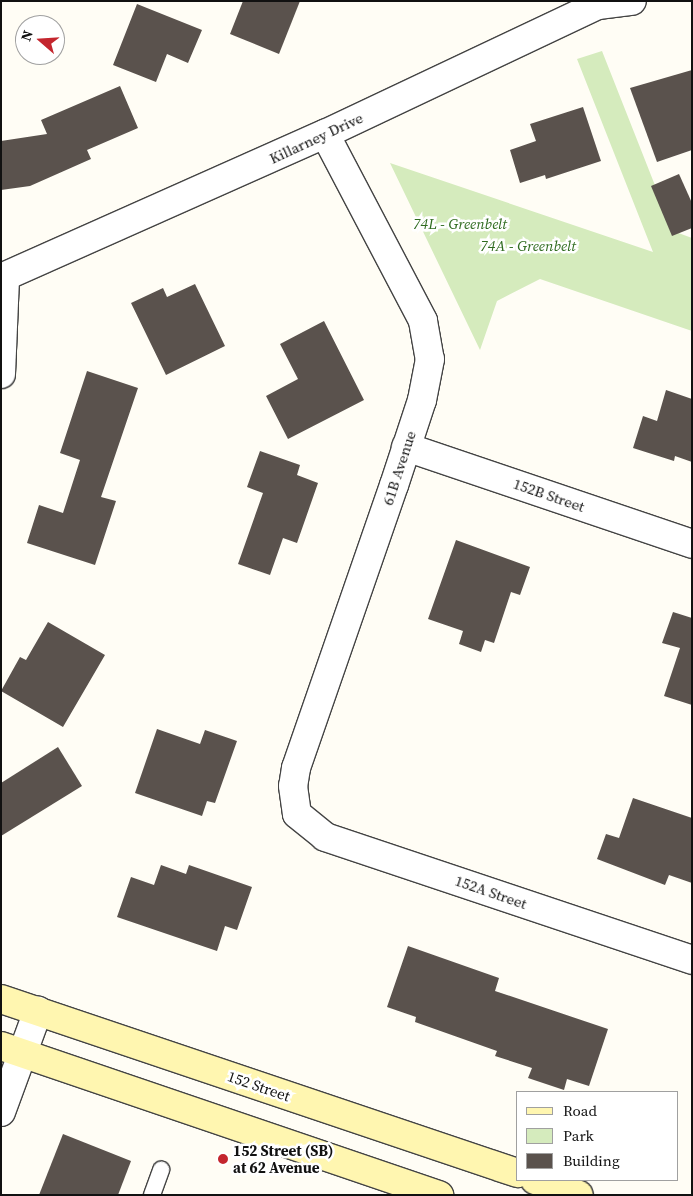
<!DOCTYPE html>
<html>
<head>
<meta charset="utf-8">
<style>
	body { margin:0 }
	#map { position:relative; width:693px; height:1196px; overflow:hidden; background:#fffdf5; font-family:"Source Serif 4",serif }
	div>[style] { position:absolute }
	.green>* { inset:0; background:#d5ebbd }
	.building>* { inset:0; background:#5a524d }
	.roads { filter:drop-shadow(1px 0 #444) drop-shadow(-1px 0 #444) drop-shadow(0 1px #444) drop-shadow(0 -1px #444) }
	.service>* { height:16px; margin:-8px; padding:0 8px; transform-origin:8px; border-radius:8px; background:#fff }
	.minor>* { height:28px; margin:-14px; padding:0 14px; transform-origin:14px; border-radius:14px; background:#fff }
	.secondary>* { height:28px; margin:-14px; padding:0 14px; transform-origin:14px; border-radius:14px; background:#fff6b0 }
	.dots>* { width:14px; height:14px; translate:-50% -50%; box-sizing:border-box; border:2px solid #fff; border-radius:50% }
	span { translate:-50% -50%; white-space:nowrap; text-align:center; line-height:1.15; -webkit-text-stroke:5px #fff; paint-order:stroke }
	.street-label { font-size:15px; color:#111 }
	.park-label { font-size:15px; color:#2f6b1f; font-style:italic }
	.poi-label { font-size:15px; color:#111; font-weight:700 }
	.left { translate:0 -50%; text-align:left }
	.frame { position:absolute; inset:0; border:2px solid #111; pointer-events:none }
	.legend { position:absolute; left:516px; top:1091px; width:162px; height:90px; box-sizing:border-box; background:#fff; border:1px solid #a0a0a0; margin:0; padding:6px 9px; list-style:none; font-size:15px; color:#111 }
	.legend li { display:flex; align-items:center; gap:10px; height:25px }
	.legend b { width:25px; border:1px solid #a0a0a0 }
	.north { position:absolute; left:15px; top:15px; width:50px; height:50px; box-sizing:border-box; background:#fff; border:1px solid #a0a0a0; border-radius:50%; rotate:289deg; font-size:14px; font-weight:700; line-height:20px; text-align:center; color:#111 }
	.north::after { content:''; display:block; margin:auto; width:18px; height:22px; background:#c4262e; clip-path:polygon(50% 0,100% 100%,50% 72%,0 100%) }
</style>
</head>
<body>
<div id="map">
	<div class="green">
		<i style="clip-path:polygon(602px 51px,673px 231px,692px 238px,692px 331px,540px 279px,497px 301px,480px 350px,390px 163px,653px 252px,577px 59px)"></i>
	</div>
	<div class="building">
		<i style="clip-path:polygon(243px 1px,300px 1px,279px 54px,230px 34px)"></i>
		<i style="clip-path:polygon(137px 4px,202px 30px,188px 63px,167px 54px,156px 82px,113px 65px)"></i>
		<i style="clip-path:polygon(692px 70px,692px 150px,657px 162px,630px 88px)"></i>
		<i style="clip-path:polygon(120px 86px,138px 128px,87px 150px,91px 159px,30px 186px,1px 190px,1px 141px,47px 134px,41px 120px)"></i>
		<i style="clip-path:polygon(583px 107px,601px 161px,546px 179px,545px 175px,520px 183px,510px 150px,536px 141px,530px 124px)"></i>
		<i style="clip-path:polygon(679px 174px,692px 203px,692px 228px,672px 236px,651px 186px)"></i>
		<i style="clip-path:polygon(195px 284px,225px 346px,166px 375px,131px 303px,163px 288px,167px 297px)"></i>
		<i style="clip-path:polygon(324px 321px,364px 400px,288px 439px,266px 396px,298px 379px,280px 344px)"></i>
		<i style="clip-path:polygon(87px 371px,138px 388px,101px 497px,116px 501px,95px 565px,27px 543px,39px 505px,63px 513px,80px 460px,60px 453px)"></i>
		<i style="clip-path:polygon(666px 390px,692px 399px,692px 462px,675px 456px,674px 461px,633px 448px,643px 416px,657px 421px)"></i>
		<i style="clip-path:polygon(260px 451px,300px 465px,297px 475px,318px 483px,297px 543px,283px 538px,270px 575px,238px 564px,263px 493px,247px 487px)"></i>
		<i style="clip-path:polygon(456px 540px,530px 567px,520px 595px,511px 592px,494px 643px,485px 640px,481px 652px,459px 644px,463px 631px,428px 619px)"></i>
		<i style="clip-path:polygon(673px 612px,692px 618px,692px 705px,664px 696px,680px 648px,662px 643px)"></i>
		<i style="clip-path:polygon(48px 622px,105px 655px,63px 727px,1px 691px,20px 657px,26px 660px)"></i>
		<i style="clip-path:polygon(157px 729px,200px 744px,205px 730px,237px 741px,215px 803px,207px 801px,202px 816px,135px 793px)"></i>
		<i style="clip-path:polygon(58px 747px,82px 786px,1px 836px,1px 783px)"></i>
		<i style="clip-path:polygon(633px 798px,692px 818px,692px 883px,669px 875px,665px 885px,597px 859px,606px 834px,619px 838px)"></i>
		<i style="clip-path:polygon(161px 865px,186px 874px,189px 865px,252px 887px,237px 930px,225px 926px,217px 951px,117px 917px,131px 877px,154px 885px)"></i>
		<i style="clip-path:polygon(408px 946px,499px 978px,495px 991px,608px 1029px,589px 1086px,567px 1079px,564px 1090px,528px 1078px,532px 1068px,495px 1056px,497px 1051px,415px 1022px,416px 1017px,387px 1007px)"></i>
		<i style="clip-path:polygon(63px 1134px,131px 1161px,118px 1195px,39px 1195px)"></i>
	</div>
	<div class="roads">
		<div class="service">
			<i style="left:152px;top:1195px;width:27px;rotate:-70deg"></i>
		</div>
		<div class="minor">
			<i style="left:325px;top:134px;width:211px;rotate:62.3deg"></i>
			<i style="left:423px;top:321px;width:39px;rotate:80deg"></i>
			<i style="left:430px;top:359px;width:42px;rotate:101deg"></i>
			<i style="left:422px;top:400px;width:89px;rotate:108.2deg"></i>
			<i style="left:394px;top:485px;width:299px;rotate:109.1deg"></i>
			<i style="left:296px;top:768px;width:18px;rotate:99deg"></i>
			<i style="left:293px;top:786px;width:28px;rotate:82deg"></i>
			<i style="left:297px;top:814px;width:36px;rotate:39deg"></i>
			<i style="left:325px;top:837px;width:387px;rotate:18.5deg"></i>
			<i style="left:1px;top:278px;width:355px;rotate:-24deg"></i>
			<i style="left:325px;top:134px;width:302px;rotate:-25.3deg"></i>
			<i style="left:598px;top:5px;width:34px;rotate:-7deg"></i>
			<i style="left:1px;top:374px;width:95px;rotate:-87.6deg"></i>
			<i style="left:406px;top:447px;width:302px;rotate:18.7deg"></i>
			<i style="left:1px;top:1112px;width:108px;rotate:-69.9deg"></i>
		</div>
		<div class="secondary">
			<i style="left:1px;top:999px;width:545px;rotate:18.63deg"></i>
			<i style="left:1px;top:1046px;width:463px;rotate:18.8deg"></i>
			<i style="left:535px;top:1180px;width:46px;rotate:18.8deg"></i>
		</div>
	</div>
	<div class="dots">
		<i style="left:223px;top:1159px;background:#c4262e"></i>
	</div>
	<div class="street-label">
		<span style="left:316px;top:138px;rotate:-25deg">Killarney Drive</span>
		<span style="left:399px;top:468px;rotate:-72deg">61B Avenue</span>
		<span style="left:549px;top:495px;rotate:19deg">152B Street</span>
		<span style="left:491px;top:892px;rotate:19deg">152A Street</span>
		<span style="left:259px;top:1086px;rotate:19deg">152 Street</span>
	</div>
	<div class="park-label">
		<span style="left:460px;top:224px">74L - Greenbelt</span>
		<span style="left:528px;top:246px">74A - Greenbelt</span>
	</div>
	<div class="poi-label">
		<span class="left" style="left:233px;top:1159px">152 Street (SB)<br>at 62 Avenue</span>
	</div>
	<div class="frame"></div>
	<ul class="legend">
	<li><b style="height:6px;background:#fff6b0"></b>Road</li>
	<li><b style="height:14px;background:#d5ebbd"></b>Park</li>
	<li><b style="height:14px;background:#5a524d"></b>Building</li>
	</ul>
	<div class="north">N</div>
</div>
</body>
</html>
